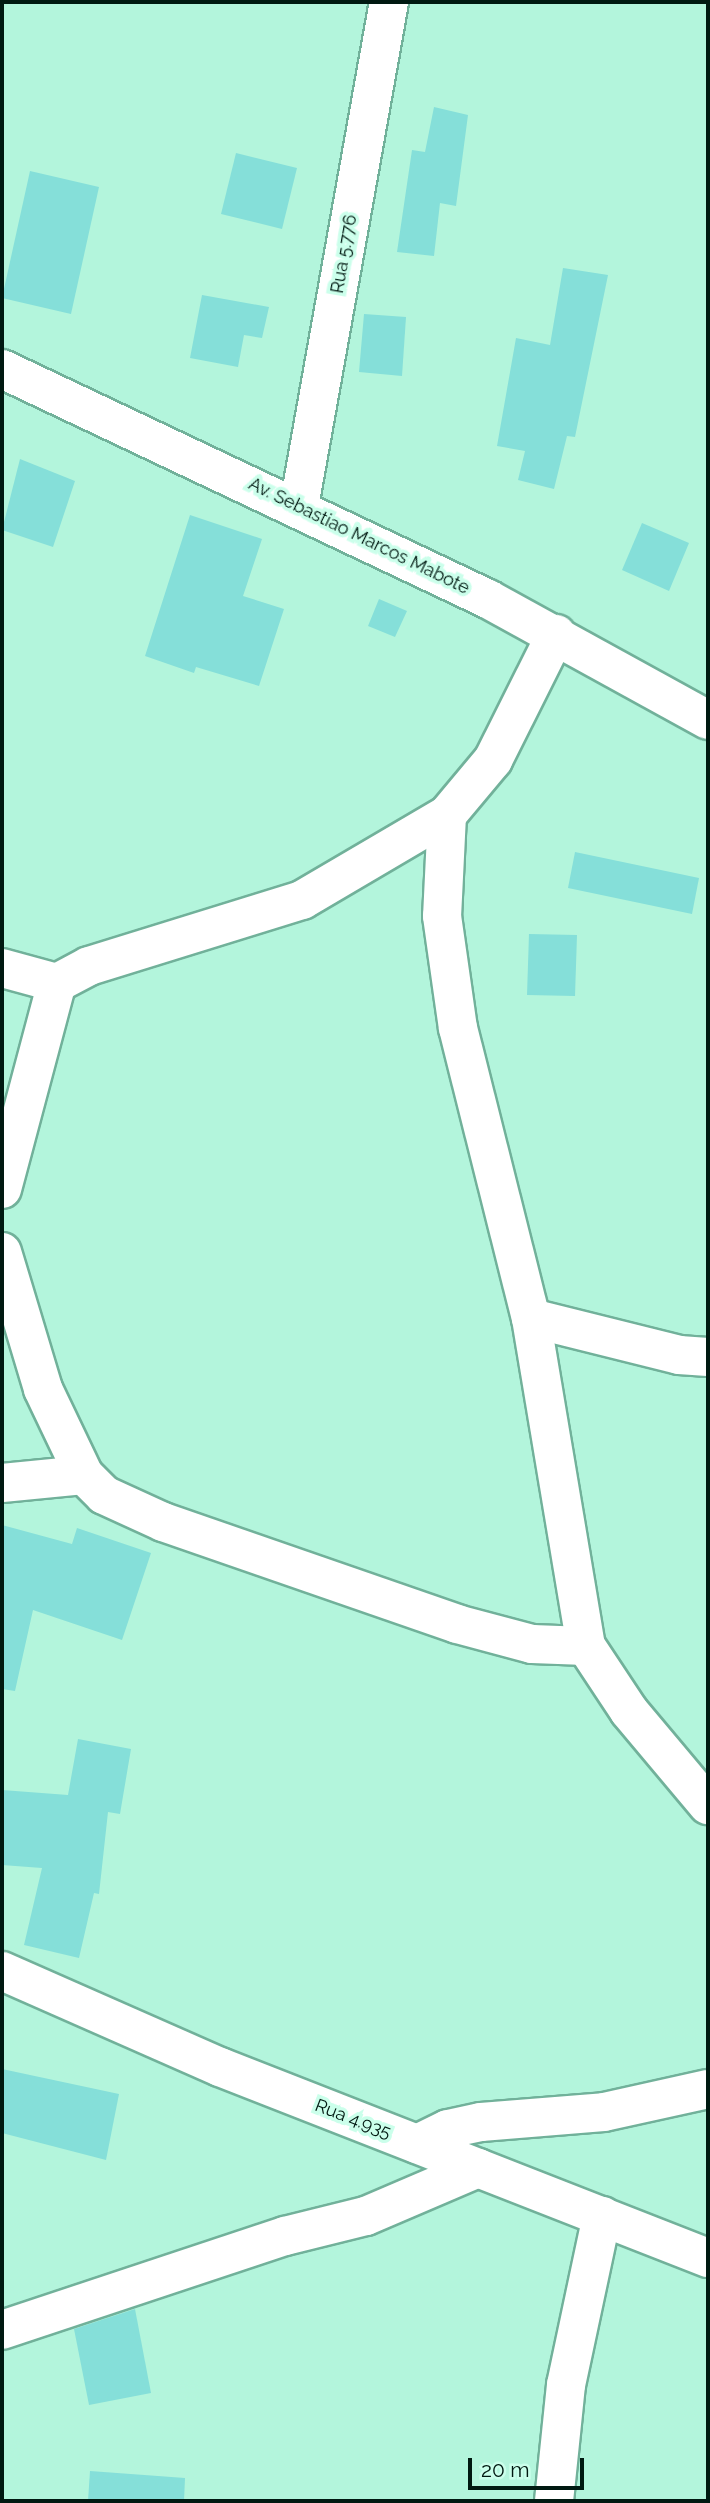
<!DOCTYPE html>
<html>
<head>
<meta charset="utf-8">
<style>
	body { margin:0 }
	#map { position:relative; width:710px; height:2503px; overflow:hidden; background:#b3f5dc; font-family:Raleway,sans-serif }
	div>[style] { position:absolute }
	.building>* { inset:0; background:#85dfd9 }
	.roads { filter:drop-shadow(2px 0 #71b19a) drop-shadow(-2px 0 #71b19a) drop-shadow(0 2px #71b19a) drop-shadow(0 -2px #71b19a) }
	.minor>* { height:38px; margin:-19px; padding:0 19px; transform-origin:19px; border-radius:19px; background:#fff }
	.major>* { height:38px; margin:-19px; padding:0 19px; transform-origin:19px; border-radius:19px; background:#fff }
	span { translate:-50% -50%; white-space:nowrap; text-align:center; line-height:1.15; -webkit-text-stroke:7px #cbffeb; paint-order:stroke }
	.street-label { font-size:18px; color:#001911 }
	.frame { position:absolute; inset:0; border:4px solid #001911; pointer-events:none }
	.scale { position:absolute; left:468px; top:2458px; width:116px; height:32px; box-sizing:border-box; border:4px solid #001911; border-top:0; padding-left:9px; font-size:21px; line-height:24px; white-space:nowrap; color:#001911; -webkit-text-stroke:5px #cbffeb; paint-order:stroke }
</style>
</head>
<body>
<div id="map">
	<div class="building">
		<i style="clip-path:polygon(434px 107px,468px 115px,456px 206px,440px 203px,434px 256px,397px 252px,412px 150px,425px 152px)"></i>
		<i style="clip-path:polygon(236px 153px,297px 168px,282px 229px,221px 214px)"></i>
		<i style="clip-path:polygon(30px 171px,99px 187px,71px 314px,2px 298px)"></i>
		<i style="clip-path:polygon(563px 268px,608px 275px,575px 437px,567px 436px,554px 489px,518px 480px,525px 451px,497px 446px,516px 338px,550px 345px)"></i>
		<i style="clip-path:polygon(202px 295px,269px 307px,262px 338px,244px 335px,238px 367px,190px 358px)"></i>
		<i style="clip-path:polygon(364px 314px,406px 317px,402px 376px,359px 372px)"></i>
		<i style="clip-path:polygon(20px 459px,75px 481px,53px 547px,2px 530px)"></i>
		<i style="clip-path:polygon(190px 515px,262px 539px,243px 596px,284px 609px,259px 686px,196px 667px,194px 673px,145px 656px)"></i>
		<i style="clip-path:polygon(642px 523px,689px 543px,669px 591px,622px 570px)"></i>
		<i style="clip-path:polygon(379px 599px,407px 611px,395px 637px,368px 626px)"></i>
		<i style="clip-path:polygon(575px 852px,699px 878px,692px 914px,568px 888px)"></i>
		<i style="clip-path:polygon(529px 934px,577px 935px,575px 996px,527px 995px)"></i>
		<i style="clip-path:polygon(2px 1525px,72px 1544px,77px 1528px,151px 1553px,122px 1640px,33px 1610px,15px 1691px,2px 1689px)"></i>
		<i style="clip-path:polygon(78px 1739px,131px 1749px,120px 1814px,108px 1812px,99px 1894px,94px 1893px,79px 1958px,24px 1945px,42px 1868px,2px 1865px,2px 1790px,68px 1795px)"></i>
		<i style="clip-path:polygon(2px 2069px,119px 2094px,106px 2160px,2px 2133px)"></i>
		<i style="clip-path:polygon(135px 2309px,151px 2393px,89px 2405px,74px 2329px)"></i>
		<i style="clip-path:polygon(90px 2471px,185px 2478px,184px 2501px,88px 2501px)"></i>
	</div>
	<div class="roads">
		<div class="minor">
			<i style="left:299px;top:506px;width:512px;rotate:-79.88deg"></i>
			<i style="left:447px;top:815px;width:101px;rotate:92.8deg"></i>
			<i style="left:442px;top:916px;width:113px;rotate:81.9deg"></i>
			<i style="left:458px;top:1028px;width:299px;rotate:75.9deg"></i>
			<i style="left:531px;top:1318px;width:333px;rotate:80.5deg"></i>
			<i style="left:586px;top:1646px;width:78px;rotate:56.5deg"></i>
			<i style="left:629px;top:1711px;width:123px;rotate:50deg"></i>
			<i style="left:2px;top:968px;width:57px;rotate:15.3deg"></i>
			<i style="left:2px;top:1189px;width:213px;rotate:-75.1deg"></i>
			<i style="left:57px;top:983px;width:36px;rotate:-28deg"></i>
			<i style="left:89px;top:966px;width:223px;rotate:-17.2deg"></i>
			<i style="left:302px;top:900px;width:168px;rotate:-30.4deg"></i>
			<i style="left:447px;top:815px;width:72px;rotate:-50.1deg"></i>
			<i style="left:493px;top:760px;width:141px;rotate:-63.4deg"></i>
			<i style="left:2px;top:1252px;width:143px;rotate:73.3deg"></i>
			<i style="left:43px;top:1389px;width:95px;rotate:64.5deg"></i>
			<i style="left:84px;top:1475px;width:28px;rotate:45deg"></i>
			<i style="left:104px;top:1495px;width:65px;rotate:24.6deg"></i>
			<i style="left:163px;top:1522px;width:311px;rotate:19.1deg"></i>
			<i style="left:457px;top:1624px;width:78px;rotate:14.9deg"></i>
			<i style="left:532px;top:1644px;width:54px;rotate:2.1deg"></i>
			<i style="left:531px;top:1318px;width:153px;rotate:14deg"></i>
			<i style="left:679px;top:1355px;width:29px;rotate:4deg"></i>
			<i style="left:2px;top:1483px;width:82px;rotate:-5.6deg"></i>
			<i style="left:2px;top:1971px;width:238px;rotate:23.8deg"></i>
			<i style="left:220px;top:2067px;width:524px;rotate:21.38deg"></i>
			<i style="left:417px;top:2144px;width:34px;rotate:-26deg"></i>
			<i style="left:448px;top:2129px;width:34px;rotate:-12deg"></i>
			<i style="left:481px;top:2122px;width:123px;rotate:-4.6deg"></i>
			<i style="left:604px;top:2112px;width:107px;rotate:-12.5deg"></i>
			<i style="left:2px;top:2330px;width:298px;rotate:-18.4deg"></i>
			<i style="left:285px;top:2236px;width:83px;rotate:-13.9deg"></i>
			<i style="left:366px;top:2216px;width:122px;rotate:-23.2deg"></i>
			<i style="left:554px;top:2501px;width:117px;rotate:-84.1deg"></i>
			<i style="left:566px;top:2385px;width:173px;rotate:-78deg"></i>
		</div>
		<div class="major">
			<i style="left:2px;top:369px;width:538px;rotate:25.33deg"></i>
			<i style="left:488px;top:599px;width:251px;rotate:28.8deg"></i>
		</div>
	</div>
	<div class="street-label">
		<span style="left:344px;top:254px;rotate:-80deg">Rua 5.776</span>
		<span style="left:359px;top:536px;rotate:26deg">Av. Sebastiao Marcos Mabote</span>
		<span style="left:353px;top:2119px;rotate:21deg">Rua 4.935</span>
	</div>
	<div class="frame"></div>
	<div class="scale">20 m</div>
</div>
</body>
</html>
